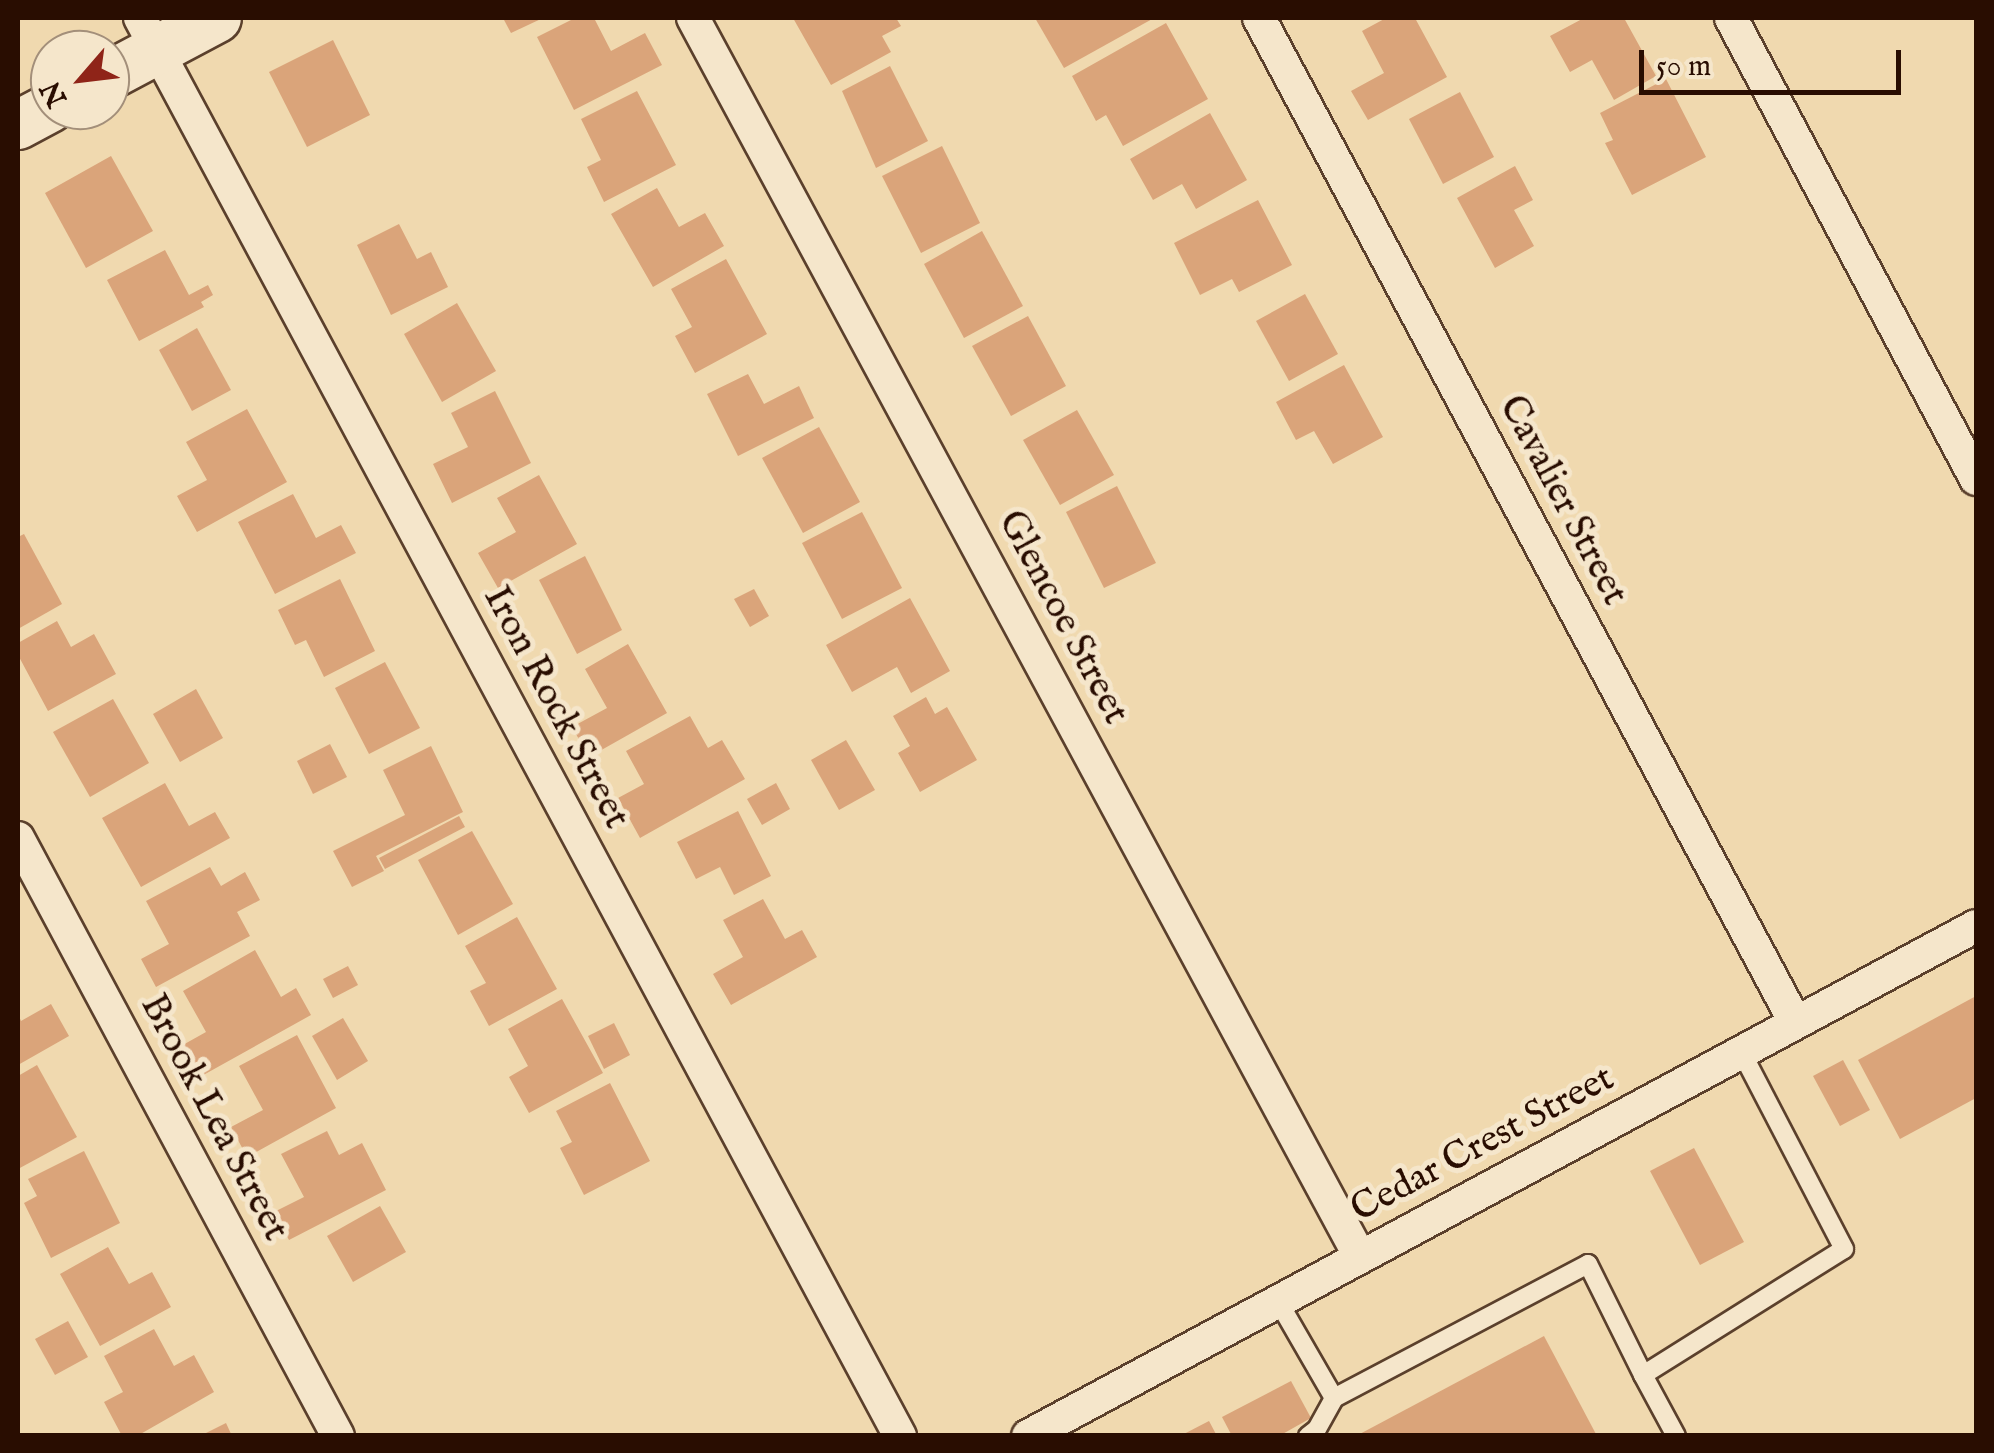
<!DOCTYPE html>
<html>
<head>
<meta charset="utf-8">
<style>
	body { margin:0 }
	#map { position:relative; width:1994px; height:1453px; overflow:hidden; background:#f0d9af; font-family:"IM FELL English",serif }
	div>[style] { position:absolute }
	.building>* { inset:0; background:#daa47a }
	.roads { filter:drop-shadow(2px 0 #5b402c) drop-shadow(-2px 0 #5b402c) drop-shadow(0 2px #5b402c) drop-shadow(0 -2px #5b402c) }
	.service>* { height:18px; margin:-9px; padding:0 9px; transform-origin:9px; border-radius:9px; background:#f5e6cb }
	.minor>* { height:32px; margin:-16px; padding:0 16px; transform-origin:16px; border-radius:16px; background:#f5e6cb }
	.secondary>* { height:48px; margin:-24px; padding:0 24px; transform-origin:24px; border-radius:24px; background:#f5e6cb }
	span { translate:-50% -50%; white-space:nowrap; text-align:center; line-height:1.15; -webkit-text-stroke:10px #f5e6cb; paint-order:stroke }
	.street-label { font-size:38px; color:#290d01 }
	.frame { position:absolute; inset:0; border:20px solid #290d01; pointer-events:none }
	.north { position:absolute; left:30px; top:30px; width:100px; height:100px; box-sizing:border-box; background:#f5e6cb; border:2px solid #a38f7a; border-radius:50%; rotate:242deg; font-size:28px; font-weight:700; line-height:40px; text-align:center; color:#290d01 }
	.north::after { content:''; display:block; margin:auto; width:35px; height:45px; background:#8f2418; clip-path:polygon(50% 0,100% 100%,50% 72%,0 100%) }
	.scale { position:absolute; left:1639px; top:50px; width:262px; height:45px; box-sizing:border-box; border:5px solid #290d01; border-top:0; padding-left:12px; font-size:30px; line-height:35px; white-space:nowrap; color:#290d01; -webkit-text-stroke:8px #f5e6cb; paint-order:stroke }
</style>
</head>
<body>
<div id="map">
	<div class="building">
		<i style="clip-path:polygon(503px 18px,543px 18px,511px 33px)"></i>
		<i style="clip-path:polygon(575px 18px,594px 18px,611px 51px,645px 33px,662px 65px,574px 110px,537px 37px)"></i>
		<i style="clip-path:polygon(793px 18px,896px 18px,901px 26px,882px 36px,891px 52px,831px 85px)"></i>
		<i style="clip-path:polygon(1035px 18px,1154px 18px,1064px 68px)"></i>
		<i style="clip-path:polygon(1386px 18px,1415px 18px,1447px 77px,1368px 120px,1351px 91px,1384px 73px,1362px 31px)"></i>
		<i style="clip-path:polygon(1584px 18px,1624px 18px,1656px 76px,1614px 100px,1592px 60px,1570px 72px,1550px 36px)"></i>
		<i style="clip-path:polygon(1166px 23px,1208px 99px,1123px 146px,1106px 115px,1096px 121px,1072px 76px)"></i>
		<i style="clip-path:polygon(333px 40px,370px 115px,307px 147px,269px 72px)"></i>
		<i style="clip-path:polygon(890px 66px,928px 141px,876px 168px,842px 91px)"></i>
		<i style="clip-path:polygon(1666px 79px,1706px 157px,1632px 195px,1605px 143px,1613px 140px,1600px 113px)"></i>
		<i style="clip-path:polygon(637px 91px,676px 165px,604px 202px,587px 167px,601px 160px,581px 119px)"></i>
		<i style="clip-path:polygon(1460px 92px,1494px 157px,1443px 184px,1409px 119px)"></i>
		<i style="clip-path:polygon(1210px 113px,1247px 180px,1196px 209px,1182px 184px,1153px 200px,1130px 159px)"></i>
		<i style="clip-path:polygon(942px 146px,980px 223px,921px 253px,882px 176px)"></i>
		<i style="clip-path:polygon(111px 156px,153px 231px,86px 268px,45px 193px)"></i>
		<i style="clip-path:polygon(1515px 166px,1533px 200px,1514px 210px,1534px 246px,1495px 268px,1457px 198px)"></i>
		<i style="clip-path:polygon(657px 188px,679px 227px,705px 213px,724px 246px,653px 287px,611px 214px)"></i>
		<i style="clip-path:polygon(1258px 200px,1292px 265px,1239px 292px,1232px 279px,1200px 295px,1174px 243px)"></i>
		<i style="clip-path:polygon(399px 224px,417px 259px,431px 252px,448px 287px,391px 315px,357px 245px)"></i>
		<i style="clip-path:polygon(982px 231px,1023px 306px,964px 338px,924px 264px)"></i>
		<i style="clip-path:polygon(165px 250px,189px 295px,208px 285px,213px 295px,201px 302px,204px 307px,139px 341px,107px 280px)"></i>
		<i style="clip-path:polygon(726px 259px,767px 334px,695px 373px,675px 336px,692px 327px,671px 289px)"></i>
		<i style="clip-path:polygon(1305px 294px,1338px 354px,1289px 381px,1256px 321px)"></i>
		<i style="clip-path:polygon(457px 303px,496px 371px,442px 402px,404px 334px)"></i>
		<i style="clip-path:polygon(1028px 316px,1066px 386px,1011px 416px,972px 346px)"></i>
		<i style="clip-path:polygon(197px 328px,231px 390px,192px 411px,159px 350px)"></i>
		<i style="clip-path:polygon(1344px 365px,1383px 437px,1333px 464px,1314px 431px,1296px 440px,1276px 402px)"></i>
		<i style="clip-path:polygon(748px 374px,764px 404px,799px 386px,814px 418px,738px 456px,707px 394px)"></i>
		<i style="clip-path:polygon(495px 391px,531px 463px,452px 503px,433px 464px,468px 447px,451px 413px)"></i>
		<i style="clip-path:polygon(247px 409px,287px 482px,197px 532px,177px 496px,207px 480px,186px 442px)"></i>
		<i style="clip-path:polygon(1077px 410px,1114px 475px,1060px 505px,1023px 440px)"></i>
		<i style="clip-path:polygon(819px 427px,860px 502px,803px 533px,762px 458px)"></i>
		<i style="clip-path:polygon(539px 475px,577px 544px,498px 588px,478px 553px,516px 532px,497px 498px)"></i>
		<i style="clip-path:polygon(1117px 486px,1156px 563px,1104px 588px,1066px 512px)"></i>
		<i style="clip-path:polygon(293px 494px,316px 538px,341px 525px,356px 553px,275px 594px,238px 522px)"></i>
		<i style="clip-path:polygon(862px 512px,902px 588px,842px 619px,802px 543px)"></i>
		<i style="clip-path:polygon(24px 534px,62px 604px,18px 629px,18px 537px)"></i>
		<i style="clip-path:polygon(585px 556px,622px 630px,577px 654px,539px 580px)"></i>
		<i style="clip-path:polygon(340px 579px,375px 651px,324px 677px,306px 640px,295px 645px,278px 610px)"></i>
		<i style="clip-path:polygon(754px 589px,769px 616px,750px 627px,734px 599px)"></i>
		<i style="clip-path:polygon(910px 598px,950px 671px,911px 693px,897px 667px,852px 692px,826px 645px)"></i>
		<i style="clip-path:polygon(57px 621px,71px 647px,94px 634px,116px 674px,48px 711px,18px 655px,18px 643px)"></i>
		<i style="clip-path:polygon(628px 644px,667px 713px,589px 757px,572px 727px,607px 708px,585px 669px)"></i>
		<i style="clip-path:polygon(385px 662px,420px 728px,369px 754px,335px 688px)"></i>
		<i style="clip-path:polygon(196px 689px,223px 738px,180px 762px,153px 714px)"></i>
		<i style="clip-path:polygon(926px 697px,935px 714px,947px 707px,977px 760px,920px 792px,898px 753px,910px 746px,893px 716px)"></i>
		<i style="clip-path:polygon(113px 699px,149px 763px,90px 797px,53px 732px)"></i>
		<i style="clip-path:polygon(690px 716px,708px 748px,722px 740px,745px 779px,640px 838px,618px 798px,644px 784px,626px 751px)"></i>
		<i style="clip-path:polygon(846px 740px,875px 790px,839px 810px,811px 760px)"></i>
		<i style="clip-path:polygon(330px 744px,347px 777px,313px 794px,297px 761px)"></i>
		<i style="clip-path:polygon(431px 746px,463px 812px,376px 856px,384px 871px,352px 887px,333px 851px,405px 815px,383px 770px)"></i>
		<i style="clip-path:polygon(165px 783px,189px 826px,215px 812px,230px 838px,141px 887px,102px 818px)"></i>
		<i style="clip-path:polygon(776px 783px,790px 809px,762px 825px,747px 799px)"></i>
		<i style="clip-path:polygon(738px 811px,771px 876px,734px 895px,720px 867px,696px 879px,677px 842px)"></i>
		<i style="clip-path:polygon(459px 816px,465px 827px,385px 869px,379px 858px)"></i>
		<i style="clip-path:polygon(472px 831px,513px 904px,458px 935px,418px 860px)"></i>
		<i style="clip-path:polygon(210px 867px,221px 886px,245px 872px,260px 900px,237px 912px,250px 936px,156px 987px,141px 959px,169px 944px,146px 901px)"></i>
		<i style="clip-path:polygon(763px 899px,785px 939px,802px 930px,817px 957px,731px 1005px,713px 974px,743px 957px,723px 920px)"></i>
		<i style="clip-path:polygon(517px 917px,557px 989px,489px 1026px,470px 991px,486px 983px,465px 946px)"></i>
		<i style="clip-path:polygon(255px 950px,281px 997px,296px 988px,311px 1015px,198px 1078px,181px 1046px,206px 1032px,183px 991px)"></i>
		<i style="clip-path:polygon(348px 966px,358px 985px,333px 998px,323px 979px)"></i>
		<i style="clip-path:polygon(1976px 996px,1976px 1098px,1900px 1139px,1858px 1060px)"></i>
		<i style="clip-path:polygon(562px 999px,603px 1073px,529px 1113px,509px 1077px,528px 1066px,508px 1029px)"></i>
		<i style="clip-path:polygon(51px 1004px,69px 1036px,18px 1065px,18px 1014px,21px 1021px)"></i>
		<i style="clip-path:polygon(343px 1018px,368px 1061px,337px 1080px,312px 1036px)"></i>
		<i style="clip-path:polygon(614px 1023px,630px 1055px,604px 1069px,588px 1036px)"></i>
		<i style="clip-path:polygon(297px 1035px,336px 1108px,247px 1157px,231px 1127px,263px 1110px,239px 1066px)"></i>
		<i style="clip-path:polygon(1843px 1060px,1870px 1110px,1840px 1126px,1813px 1076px)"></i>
		<i style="clip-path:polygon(37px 1065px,77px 1137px,18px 1169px,18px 1076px)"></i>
		<i style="clip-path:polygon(610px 1083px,650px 1161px,584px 1195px,560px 1148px,572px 1142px,556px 1111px)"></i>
		<i style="clip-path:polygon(327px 1131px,339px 1155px,362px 1143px,386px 1190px,289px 1240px,274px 1212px,304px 1197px,281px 1154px)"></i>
		<i style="clip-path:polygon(1694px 1148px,1744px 1242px,1700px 1265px,1650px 1171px)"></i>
		<i style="clip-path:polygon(84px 1151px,120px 1223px,51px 1258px,24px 1203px,37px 1196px,28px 1179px)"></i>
		<i style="clip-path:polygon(380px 1206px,406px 1252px,353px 1282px,327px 1236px)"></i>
		<i style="clip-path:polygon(108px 1247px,129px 1284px,152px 1272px,171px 1307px,100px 1346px,60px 1274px)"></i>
		<i style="clip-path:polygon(68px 1321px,88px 1357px,55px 1375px,35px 1339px)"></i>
		<i style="clip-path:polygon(154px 1329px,174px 1366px,194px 1355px,214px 1392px,137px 1436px,122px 1436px,104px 1402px,123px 1392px,104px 1356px)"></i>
		<i style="clip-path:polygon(1544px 1336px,1597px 1436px,1356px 1436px)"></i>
		<i style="clip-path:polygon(1291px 1381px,1311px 1418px,1279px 1436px,1232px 1436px,1222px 1417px)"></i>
		<i style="clip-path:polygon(1209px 1421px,1217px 1436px,1180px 1436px)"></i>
		<i style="clip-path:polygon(226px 1423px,232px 1436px,200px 1436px)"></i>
	</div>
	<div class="roads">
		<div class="service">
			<i style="left:1278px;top:1301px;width:112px;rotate:60deg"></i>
			<i style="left:1308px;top:1436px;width:11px;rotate:-38deg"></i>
			<i style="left:1317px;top:1429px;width:35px;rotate:-61deg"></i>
			<i style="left:1334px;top:1398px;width:287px;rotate:-27.8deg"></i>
			<i style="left:1588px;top:1264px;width:124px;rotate:63.6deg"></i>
			<i style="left:1676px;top:1436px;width:69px;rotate:-118.4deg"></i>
			<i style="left:1643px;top:1375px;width:237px;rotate:-32.1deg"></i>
			<i style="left:1844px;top:1249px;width:223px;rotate:-117.5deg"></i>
		</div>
		<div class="minor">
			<i style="left:140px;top:18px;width:1609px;rotate:61.81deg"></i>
			<i style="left:693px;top:18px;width:1407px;rotate:61.7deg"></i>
			<i style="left:1259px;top:18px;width:1138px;rotate:61.9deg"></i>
			<i style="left:1731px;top:18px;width:522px;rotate:62.01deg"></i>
			<i style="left:18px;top:838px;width:678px;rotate:61.85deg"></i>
			<i style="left:1028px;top:1436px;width:1076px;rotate:-28.28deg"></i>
		</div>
		<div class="secondary">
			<i style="left:110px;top:75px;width:121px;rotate:-28deg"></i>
			<i style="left:18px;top:125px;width:36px;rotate:-28deg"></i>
		</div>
	</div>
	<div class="street-label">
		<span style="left:1562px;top:501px;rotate:62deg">Cavalier Street</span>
		<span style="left:1062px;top:618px;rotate:62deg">Glencoe Street</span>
		<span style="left:555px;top:708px;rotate:62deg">Iron Rock Street</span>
		<span style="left:213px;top:1118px;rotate:62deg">Brook Lea Street</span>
		<span style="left:1483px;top:1145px;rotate:-28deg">Cedar Crest Street</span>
	</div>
	<div class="frame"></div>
	<div class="north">N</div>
	<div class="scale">50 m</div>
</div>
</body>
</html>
